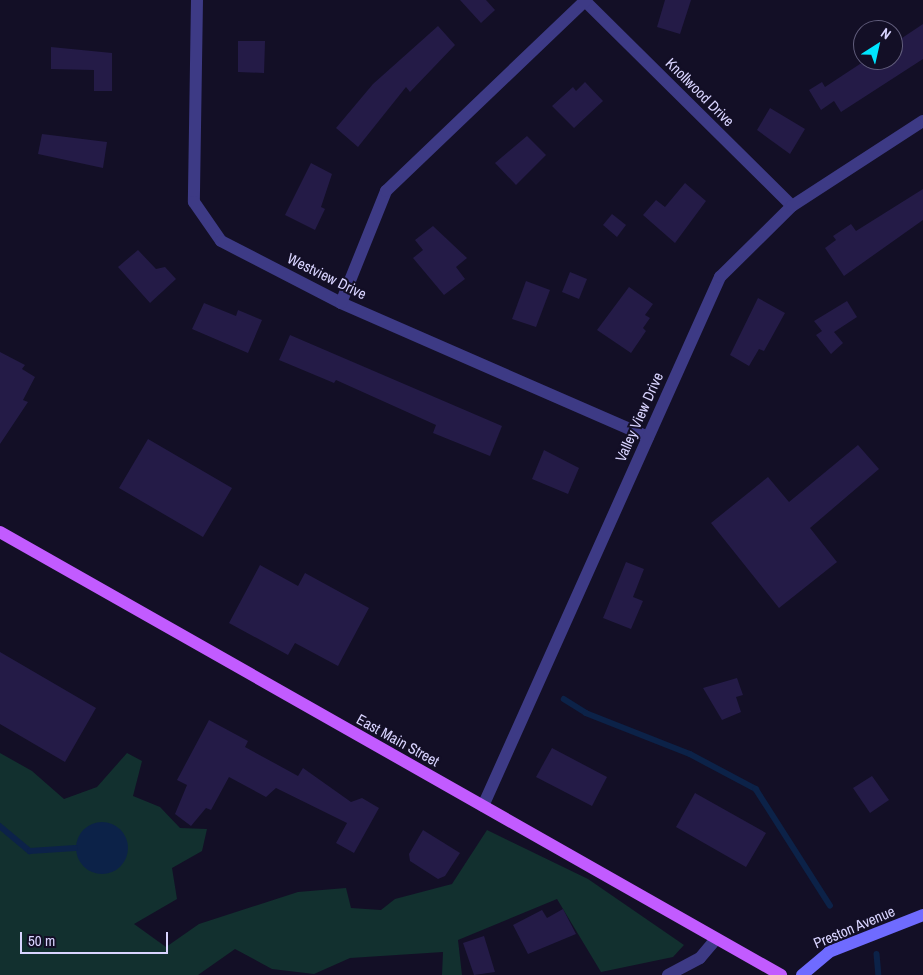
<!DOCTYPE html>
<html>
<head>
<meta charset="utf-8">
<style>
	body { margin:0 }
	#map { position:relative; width:923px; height:975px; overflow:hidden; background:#130f26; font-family:"Archivo Narrow",sans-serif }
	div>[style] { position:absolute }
	.green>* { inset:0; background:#12302f }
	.water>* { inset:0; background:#0c2248 }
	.round { border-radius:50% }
	.stream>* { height:5.5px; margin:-2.75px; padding:0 2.75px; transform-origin:2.75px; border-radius:2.75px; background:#0c2248 }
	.building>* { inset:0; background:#241b47 }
	.minor>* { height:12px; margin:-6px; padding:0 6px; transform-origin:6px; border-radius:6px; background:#3d3a85 }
	.secondary>* { height:12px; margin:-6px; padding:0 6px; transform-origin:6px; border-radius:6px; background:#6f6bff }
	.primary>* { height:12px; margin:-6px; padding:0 6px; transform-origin:6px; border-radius:6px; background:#c25bff }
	span { translate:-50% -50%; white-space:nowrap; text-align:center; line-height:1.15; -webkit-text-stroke:4px #130f26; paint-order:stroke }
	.street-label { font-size:15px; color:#d9d4ff }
	.north { position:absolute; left:853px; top:20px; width:50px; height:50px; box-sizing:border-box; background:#130f26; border:1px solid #625e7d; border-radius:50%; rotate:35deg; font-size:14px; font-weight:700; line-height:20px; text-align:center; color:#d9d4ff }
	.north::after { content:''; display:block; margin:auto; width:18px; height:22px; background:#00e5ff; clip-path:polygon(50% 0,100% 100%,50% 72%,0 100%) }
	.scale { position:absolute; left:20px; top:932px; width:148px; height:22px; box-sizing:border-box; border:2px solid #d9d4ff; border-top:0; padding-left:6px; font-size:15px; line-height:18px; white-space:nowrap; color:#d9d4ff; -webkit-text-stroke:4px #130f26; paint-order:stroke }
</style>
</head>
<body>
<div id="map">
	<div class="green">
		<i style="clip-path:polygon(0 753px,32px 771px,64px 799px,97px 787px,127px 753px,142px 761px,133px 796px,160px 807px,180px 828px,207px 829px,202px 851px,172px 868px,177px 899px,134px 924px,166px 947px,199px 924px,298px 892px,346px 888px,351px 908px,381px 910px,395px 899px,452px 884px,487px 830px,588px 879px,684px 945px,673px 957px,601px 972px,557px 899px,458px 940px,462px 975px,442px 975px,443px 952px,350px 958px,314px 974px,272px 969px,235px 949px,198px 975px,0 975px)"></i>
	</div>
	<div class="water">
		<i class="round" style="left:76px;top:822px;width:52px;height:52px"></i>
	</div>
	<div class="stream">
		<i style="left:564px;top:699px;width:26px;rotate:32deg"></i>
		<i style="left:586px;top:713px;width:112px;rotate:21.5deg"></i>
		<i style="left:690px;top:754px;width:75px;rotate:27.9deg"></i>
		<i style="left:756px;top:789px;width:138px;rotate:57.5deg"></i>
		<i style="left:0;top:826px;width:39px;rotate:40deg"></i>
		<i style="left:30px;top:851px;width:45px;rotate:-3.8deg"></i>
		<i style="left:877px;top:954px;width:21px;rotate:85deg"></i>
	</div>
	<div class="building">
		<i style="clip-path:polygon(460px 0,486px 0,495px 10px,481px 23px)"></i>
		<i style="clip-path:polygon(665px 0,691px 0,680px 34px,657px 27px)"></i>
		<i style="clip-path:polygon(923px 24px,923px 59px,841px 112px,834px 101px,821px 110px,809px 90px,822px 82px,825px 87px,866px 60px,893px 60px,893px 44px)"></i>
		<i style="clip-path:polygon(438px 26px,455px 45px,410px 92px,406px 87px,358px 147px,336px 128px,373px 84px)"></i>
		<i style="clip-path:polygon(238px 41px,265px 41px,264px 73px,238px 72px)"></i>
		<i style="clip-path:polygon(51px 47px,112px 53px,112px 91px,94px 91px,94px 70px,51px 69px)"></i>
		<i style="clip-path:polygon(585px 82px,603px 101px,574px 128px,552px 106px,573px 87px,576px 91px)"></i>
		<i style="clip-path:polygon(770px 108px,805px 129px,790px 154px,757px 130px)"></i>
		<i style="clip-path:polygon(42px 134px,107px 142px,103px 168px,38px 154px)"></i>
		<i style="clip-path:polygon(527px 136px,546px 155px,516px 185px,495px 163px)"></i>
		<i style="clip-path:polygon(311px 163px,332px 174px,321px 207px,325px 209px,315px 230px,285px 215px)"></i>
		<i style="clip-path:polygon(685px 183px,706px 201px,675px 243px,643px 215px,656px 200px,665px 207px)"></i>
		<i style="clip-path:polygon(923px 189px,923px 220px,844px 276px,825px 248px,836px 240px,833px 236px,851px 224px,856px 231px)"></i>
		<i style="clip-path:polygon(612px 214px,626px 225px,617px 237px,603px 225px)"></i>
		<i style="clip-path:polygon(433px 226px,467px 258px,456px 267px,465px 279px,444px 295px,413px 258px,423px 250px,415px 240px)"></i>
		<i style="clip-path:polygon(138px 250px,156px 269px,165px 267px,176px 279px,150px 303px,118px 267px)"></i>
		<i style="clip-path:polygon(570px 272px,587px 279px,579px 299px,562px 292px)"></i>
		<i style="clip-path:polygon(526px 281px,550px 290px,536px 327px,512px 319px)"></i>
		<i style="clip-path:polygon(629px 287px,653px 304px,645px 315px,650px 318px,643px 328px,646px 331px,631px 353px,597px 330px)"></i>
		<i style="clip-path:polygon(758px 298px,785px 313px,764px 351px,759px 349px,749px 366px,730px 355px)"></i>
		<i style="clip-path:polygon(847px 301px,857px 317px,834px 332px,843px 343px,831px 354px,816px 335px,822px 331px,814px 321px)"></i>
		<i style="clip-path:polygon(204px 303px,236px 316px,238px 310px,262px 320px,248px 353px,192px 329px)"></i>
		<i style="clip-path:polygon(290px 335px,502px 426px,490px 456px,433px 433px,436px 425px,336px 380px,334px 383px,279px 360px)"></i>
		<i style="clip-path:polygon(0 352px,25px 365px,22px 369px,35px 377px,23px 400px,28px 402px,0 444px)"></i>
		<i style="clip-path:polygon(148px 439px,232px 488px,203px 537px,119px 488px)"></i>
		<i style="clip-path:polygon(858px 445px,879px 469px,810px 528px,837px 562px,779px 608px,711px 523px,768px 477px,789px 502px)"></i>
		<i style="clip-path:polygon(544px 450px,579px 468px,568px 494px,532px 479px)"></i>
		<i style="clip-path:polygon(626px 562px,644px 569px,633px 597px,643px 601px,631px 629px,603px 618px)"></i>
		<i style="clip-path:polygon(260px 565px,298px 586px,305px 573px,369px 608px,338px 666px,295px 643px,288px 655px,229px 623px)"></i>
		<i style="clip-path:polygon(0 652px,96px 708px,65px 762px,0 724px)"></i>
		<i style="clip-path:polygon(737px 678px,743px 695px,736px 697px,741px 712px,722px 720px,703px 688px)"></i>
		<i style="clip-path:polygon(209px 720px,248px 741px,245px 747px,298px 776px,303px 768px,351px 802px,362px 798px,379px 808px,354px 853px,336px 843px,347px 823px,276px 788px,266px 797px,229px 777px,211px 810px,206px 808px,191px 826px,175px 814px,187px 785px,177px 780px)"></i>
		<i style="clip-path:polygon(552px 748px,607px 777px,592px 806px,536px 777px)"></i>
		<i style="clip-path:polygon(872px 776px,889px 800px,870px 813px,853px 788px)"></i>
		<i style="clip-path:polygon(695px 793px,766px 833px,746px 867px,676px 827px)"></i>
		<i style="clip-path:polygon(423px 830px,460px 853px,445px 876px,438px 879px,410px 861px,409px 854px)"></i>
		<i style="clip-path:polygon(563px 909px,576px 934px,528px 954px,513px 925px,542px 910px,547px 918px)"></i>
		<i style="clip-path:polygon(484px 936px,495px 972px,474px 975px,463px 943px)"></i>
	</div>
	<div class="minor">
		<i style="left:197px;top:0;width:202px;rotate:90.9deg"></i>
		<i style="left:194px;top:202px;width:47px;rotate:55.3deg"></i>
		<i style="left:221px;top:241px;width:135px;rotate:27.3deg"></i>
		<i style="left:341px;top:303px;width:335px;rotate:23.6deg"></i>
		<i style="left:585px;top:1px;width:291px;rotate:44.7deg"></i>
		<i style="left:341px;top:303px;width:121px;rotate:-68.1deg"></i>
		<i style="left:386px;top:191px;width:277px;rotate:-43.7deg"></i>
		<i style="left:483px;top:806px;width:580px;rotate:-65.87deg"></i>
		<i style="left:720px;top:277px;width:101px;rotate:-44.6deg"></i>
		<i style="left:792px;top:206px;width:156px;rotate:-33deg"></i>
		<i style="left:668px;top:975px;width:36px;rotate:-28deg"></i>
		<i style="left:700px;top:958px;width:25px;rotate:-50deg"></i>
	</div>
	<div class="secondary">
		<i style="left:802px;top:975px;width:35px;rotate:-40deg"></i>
		<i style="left:829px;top:952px;width:101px;rotate:-21.5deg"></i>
	</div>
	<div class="primary">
		<i style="left:0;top:532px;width:898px;rotate:29.56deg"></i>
	</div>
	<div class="street-label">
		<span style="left:700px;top:92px;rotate:45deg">Knollwood Drive</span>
		<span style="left:327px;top:276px;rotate:26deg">Westview Drive</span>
		<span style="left:639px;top:417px;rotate:-66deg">Valley View Drive</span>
		<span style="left:398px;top:740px;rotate:29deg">East Main Street</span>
		<span style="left:854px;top:927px;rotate:-23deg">Preston Avenue</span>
	</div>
	<div class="north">N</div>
	<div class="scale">50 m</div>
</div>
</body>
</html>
